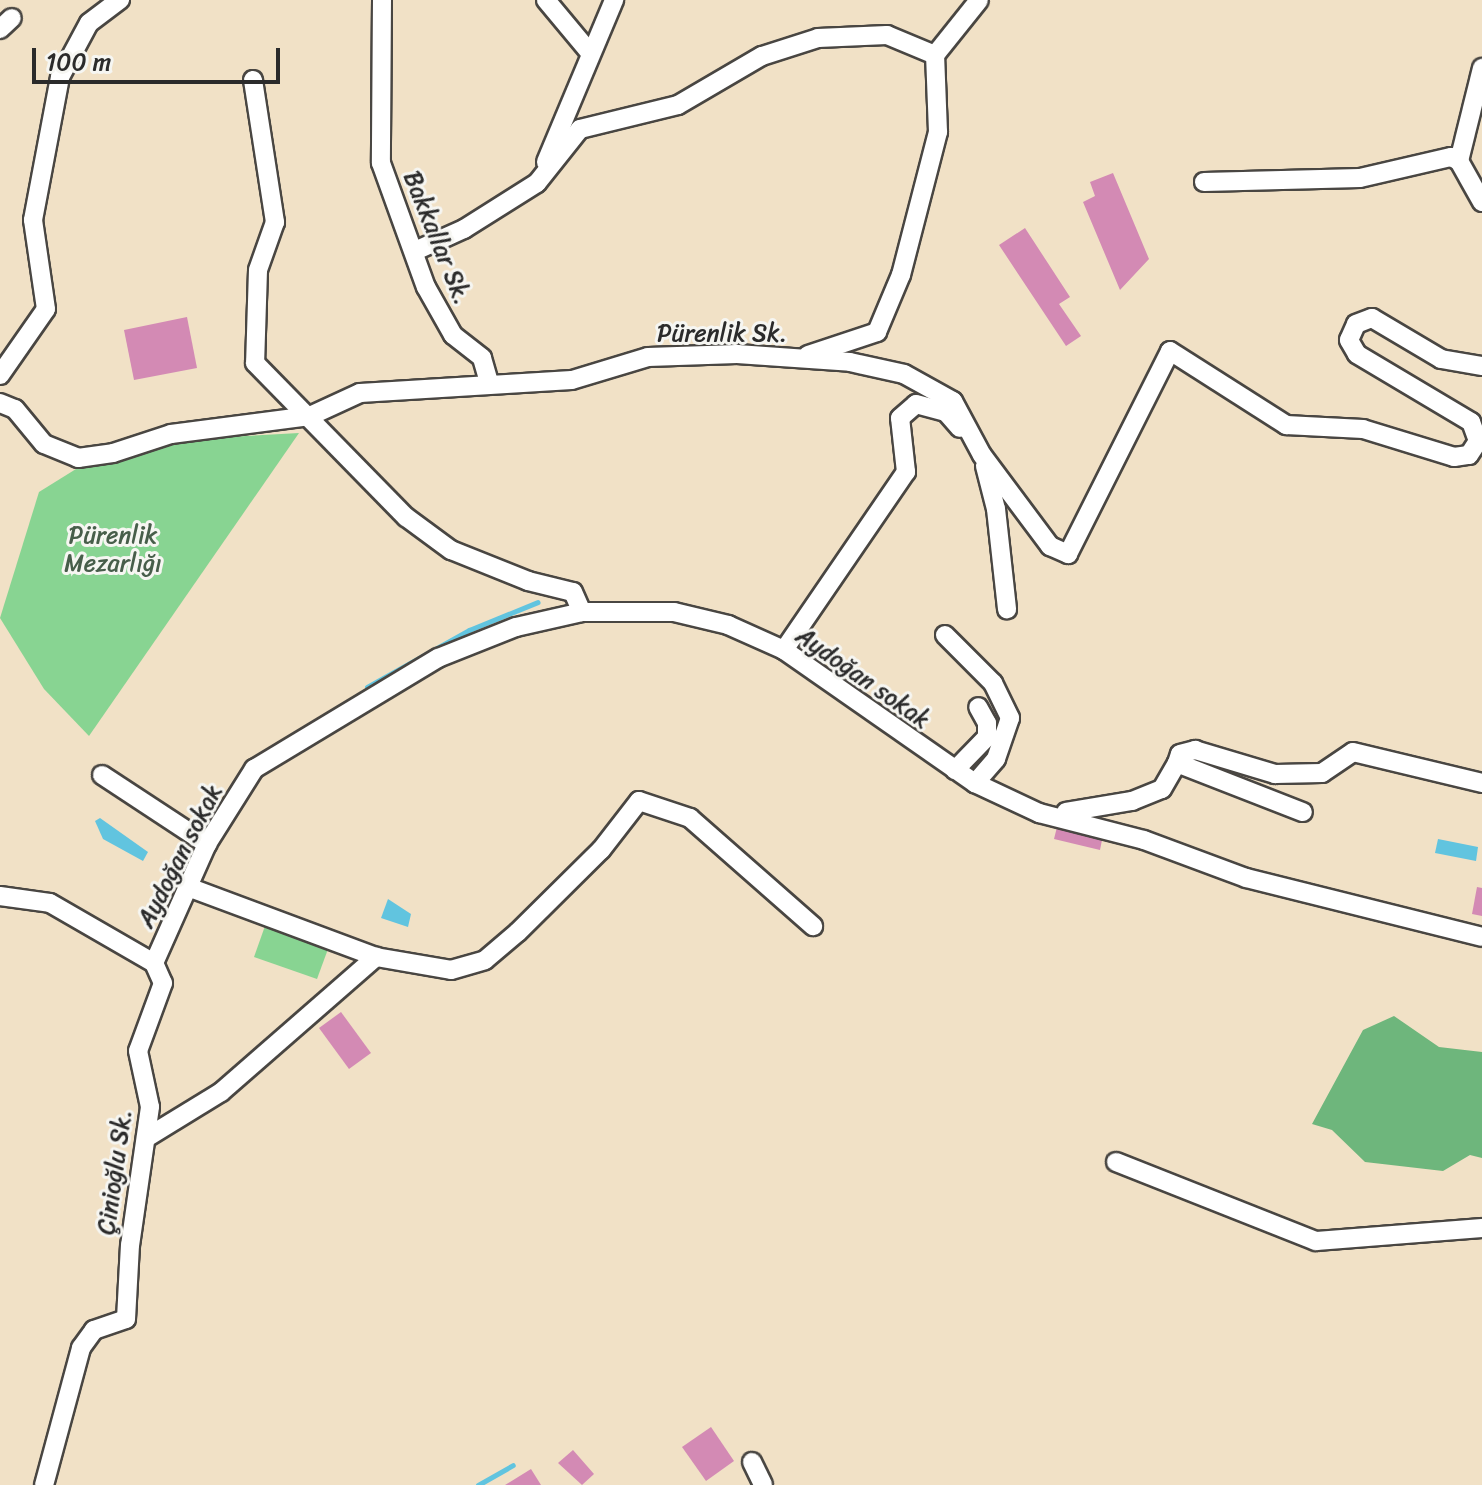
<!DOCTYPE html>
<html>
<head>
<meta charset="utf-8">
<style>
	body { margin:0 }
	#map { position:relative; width:1482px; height:1485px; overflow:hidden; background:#f1e1c6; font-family:Sriracha,sans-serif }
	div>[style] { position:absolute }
	.green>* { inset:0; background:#88d492 }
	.forest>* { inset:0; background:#6eb67c }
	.water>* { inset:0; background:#61c4df }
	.stream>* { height:5px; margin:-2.5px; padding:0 2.5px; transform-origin:2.5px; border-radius:2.5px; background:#61c4df }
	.building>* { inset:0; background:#d38ab4 }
	.roads { filter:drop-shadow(2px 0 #494642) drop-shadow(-2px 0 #494642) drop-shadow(0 2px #494642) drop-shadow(0 -2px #494642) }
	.minor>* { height:18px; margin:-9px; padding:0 9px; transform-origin:9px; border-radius:9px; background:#fff }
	span { translate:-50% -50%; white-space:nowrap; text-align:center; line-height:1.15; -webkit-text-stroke:6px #f6f6f2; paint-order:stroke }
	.street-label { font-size:24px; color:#2b2b2b }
	.park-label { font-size:24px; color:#475e4a }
	.scale { position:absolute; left:32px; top:48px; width:248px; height:36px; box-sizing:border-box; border:4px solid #2b2b2b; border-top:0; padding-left:10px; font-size:24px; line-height:28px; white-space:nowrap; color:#2b2b2b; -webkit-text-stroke:6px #f6f6f2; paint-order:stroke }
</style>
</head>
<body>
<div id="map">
	<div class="green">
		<i style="clip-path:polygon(299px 433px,89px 736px,44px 689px,0 618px,39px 492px,76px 469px,173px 440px)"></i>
		<i style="clip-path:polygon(265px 926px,328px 949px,317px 979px,254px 957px)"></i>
	</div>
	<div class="forest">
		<i style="clip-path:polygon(1394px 1016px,1439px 1047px,1482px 1052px,1482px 1158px,1470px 1155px,1443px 1171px,1365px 1162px,1332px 1130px,1312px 1124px,1363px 1030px)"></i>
	</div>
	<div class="water">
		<i style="clip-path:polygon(100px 818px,148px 852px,143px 861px,103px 839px,95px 821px)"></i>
		<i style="clip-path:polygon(1438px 839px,1478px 847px,1476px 861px,1435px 853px)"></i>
		<i style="clip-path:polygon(388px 899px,411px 914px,408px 927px,381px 918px)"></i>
	</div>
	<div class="stream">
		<i style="left:367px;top:687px;width:117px;rotate:-29.2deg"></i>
		<i style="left:469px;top:630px;width:74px;rotate:-22.1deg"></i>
		<i style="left:478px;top:1485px;width:40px;rotate:-29.7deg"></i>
	</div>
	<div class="building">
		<i style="clip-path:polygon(1113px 173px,1149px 259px,1120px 290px,1083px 202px,1095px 196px,1090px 182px)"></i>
		<i style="clip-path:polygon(1025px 228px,1070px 297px,1059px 304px,1081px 336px,1066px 346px,999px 245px)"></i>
		<i style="clip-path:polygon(187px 317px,197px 368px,134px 380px,124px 330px)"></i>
		<i style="clip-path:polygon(1058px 823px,1103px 835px,1100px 850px,1054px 839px)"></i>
		<i style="clip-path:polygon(1477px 887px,1482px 888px,1482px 916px,1472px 914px)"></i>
		<i style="clip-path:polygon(341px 1012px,371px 1053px,349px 1069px,319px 1028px)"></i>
		<i style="clip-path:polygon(711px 1427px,734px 1461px,706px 1481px,682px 1447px)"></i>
		<i style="clip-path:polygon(573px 1450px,594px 1474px,582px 1485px,558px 1463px)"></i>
		<i style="clip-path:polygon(531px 1469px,541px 1485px,505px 1485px)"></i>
	</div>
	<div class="roads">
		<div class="minor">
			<i style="left:382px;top:0;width:163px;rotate:90.4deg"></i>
			<i style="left:381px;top:163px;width:132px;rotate:70.1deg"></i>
			<i style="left:426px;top:287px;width:55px;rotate:60.6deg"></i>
			<i style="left:453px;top:335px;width:37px;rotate:38deg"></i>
			<i style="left:482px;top:358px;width:25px;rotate:74deg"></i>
			<i style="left:546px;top:0;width:70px;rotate:50.2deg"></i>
			<i style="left:0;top:29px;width:16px;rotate:-43deg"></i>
			<i style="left:253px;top:80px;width:144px;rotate:81.2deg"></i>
			<i style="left:275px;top:222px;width:51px;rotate:109.5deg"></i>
			<i style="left:258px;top:270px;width:93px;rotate:91.8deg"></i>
			<i style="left:255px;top:363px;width:216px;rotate:45.6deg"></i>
			<i style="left:406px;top:517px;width:56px;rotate:36.3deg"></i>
			<i style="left:451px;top:550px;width:83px;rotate:21.9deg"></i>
			<i style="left:528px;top:581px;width:46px;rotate:13.7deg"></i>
			<i style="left:573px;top:592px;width:22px;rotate:66deg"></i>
			<i style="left:1459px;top:161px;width:96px;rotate:-76.1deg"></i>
			<i style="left:546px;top:162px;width:176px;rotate:-67.2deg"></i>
			<i style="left:1204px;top:182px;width:156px;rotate:-1.5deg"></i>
			<i style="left:1360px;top:178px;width:93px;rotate:-13deg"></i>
			<i style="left:1451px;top:157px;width:9px;rotate:27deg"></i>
			<i style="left:1459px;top:161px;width:47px;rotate:60.7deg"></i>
			<i style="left:415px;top:251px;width:54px;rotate:-24.2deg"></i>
			<i style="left:464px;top:229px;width:86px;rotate:-32.2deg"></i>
			<i style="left:537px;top:183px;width:69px;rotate:-51.5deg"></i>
			<i style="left:580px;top:129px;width:101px;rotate:-13.8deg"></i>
			<i style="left:678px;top:105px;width:97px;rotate:-30.3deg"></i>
			<i style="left:762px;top:56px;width:59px;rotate:-17.8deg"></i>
			<i style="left:818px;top:38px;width:69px;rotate:-2.5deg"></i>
			<i style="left:887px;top:35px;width:52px;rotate:22.6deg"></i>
			<i style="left:808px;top:355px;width:73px;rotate:-18.4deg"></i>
			<i style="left:877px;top:332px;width:62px;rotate:-67.2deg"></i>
			<i style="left:901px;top:275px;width:148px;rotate:-75.5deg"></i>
			<i style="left:938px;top:132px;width:77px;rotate:-92.2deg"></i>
			<i style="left:935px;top:55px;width:70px;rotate:-51.3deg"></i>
			<i style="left:0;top:375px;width:80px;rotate:-55.1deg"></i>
			<i style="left:46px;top:309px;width:90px;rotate:-98.3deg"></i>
			<i style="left:33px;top:220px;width:146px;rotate:-79.3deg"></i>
			<i style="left:60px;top:77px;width:61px;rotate:-61.8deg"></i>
			<i style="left:89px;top:23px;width:39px;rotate:-37deg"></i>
			<i style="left:0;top:403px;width:16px;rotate:22deg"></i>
			<i style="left:15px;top:409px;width:45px;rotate:50.4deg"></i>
			<i style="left:44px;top:444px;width:37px;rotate:22deg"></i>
			<i style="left:78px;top:458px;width:35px;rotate:-8deg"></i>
			<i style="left:113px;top:453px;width:61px;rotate:-18.1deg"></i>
			<i style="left:171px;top:434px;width:140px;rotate:-7.4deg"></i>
			<i style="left:310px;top:416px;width:55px;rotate:-24.7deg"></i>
			<i style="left:360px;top:393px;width:212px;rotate:-3.5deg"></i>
			<i style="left:572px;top:380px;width:79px;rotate:-16.8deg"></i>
			<i style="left:648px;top:357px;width:89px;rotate:-1.9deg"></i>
			<i style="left:737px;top:354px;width:113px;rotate:4deg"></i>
			<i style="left:850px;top:362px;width:55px;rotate:12.5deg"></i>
			<i style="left:904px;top:374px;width:56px;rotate:28.9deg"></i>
			<i style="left:953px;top:401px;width:61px;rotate:61.8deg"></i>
			<i style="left:982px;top:455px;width:114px;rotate:53.2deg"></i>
			<i style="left:1050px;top:546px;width:20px;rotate:24deg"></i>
			<i style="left:1068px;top:554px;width:227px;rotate:-63.3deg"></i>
			<i style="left:1170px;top:351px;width:138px;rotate:32.5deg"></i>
			<i style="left:1286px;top:425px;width:77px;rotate:3deg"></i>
			<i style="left:1363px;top:429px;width:95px;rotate:17.1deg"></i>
			<i style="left:1454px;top:457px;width:15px;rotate:-8deg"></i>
			<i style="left:1469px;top:455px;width:17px;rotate:-57deg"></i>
			<i style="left:1478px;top:441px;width:20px;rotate:-110deg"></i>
			<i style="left:1471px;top:422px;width:133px;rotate:-149.2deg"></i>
			<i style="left:1357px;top:354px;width:16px;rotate:-120deg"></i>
			<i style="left:1349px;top:340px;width:17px;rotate:-66deg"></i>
			<i style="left:1356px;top:324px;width:17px;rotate:-21deg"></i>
			<i style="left:1372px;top:318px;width:80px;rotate:30.7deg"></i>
			<i style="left:1441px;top:359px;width:42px;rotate:9.7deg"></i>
			<i style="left:985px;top:466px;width:44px;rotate:75.7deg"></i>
			<i style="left:996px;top:509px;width:101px;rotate:83.7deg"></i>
			<i style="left:945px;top:635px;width:68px;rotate:45deg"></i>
			<i style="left:993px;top:683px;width:39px;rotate:64deg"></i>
			<i style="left:1010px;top:718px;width:43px;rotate:108.9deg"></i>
			<i style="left:996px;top:759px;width:32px;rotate:131deg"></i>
			<i style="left:784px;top:650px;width:216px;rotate:-55.6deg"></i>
			<i style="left:906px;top:472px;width:54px;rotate:-96.3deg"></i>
			<i style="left:900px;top:418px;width:21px;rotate:-41deg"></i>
			<i style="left:916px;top:404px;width:31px;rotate:15deg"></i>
			<i style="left:946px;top:412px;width:21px;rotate:49deg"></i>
			<i style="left:1177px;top:763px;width:9px;rotate:-72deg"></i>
			<i style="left:1180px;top:754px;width:16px;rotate:-15deg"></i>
			<i style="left:1195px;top:750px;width:84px;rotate:16.7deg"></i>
			<i style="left:1275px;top:774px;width:47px;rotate:-1.2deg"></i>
			<i style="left:1322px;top:773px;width:37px;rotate:-34deg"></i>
			<i style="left:1353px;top:752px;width:133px;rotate:13.5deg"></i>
			<i style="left:955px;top:770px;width:46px;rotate:-45.9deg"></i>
			<i style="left:987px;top:737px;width:14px;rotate:-90deg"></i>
			<i style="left:987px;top:723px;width:18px;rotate:-119deg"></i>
			<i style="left:102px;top:775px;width:126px;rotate:33.3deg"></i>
			<i style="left:1066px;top:812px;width:67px;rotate:-9.5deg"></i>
			<i style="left:1132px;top:801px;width:32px;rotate:-22deg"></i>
			<i style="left:1162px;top:789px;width:30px;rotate:-60deg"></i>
			<i style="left:1177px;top:763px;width:135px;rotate:21.3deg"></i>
			<i style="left:188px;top:887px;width:201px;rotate:20.4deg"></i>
			<i style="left:376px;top:957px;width:76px;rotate:9.8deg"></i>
			<i style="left:451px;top:970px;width:35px;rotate:-16deg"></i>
			<i style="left:485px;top:960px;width:43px;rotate:-40.3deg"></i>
			<i style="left:518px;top:932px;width:117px;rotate:-44.7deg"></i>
			<i style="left:601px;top:850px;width:62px;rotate:-52.2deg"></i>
			<i style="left:639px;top:801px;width:54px;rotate:18.4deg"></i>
			<i style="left:690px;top:818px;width:164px;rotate:41.3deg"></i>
			<i style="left:0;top:896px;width:50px;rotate:8deg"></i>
			<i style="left:50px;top:903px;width:120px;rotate:30deg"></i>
			<i style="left:154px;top:963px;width:22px;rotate:66deg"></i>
			<i style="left:163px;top:983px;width:72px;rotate:110.2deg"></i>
			<i style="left:138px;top:1051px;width:57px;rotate:77.9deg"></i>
			<i style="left:150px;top:1107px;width:139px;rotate:98.2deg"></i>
			<i style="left:130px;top:1245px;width:74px;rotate:93.1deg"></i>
			<i style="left:126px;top:1319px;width:34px;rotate:161deg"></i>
			<i style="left:94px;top:1330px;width:22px;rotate:126deg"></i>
			<i style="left:81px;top:1348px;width:142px;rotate:105.1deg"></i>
			<i style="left:154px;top:963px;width:130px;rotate:-66deg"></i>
			<i style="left:207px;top:844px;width:89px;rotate:-57.9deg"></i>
			<i style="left:254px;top:769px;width:215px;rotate:-31.1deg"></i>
			<i style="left:438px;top:658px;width:84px;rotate:-21.7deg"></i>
			<i style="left:516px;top:627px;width:68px;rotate:-12.8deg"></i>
			<i style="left:582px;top:612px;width:92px"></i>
			<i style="left:674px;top:612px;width:56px;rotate:13.5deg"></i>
			<i style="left:728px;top:625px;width:61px;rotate:24.1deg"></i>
			<i style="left:784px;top:650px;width:233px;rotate:34.9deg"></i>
			<i style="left:975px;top:783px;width:71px;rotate:25.1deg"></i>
			<i style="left:1039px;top:813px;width:108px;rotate:14.4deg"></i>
			<i style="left:1144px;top:840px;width:109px;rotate:20.4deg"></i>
			<i style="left:1246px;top:878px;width:243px;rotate:14deg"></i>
			<i style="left:146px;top:1138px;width:88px;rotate:-31.5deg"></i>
			<i style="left:221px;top:1092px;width:206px;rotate:-41.1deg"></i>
			<i style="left:1116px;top:1162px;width:215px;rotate:21.6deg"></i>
			<i style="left:1316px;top:1241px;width:167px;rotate:-4.5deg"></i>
			<i style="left:752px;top:1462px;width:25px;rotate:64deg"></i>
		</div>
	</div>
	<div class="street-label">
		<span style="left:437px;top:238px;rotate:68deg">Bakkallar Sk.</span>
		<span style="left:722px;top:334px">Pürenlik Sk.</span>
		<span style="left:863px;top:678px;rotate:35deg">Aydoğan sokak</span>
		<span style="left:180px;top:856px;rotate:-63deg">Aydoğan sokak</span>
		<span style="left:115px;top:1172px;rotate:-82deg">Çinioğlu Sk.</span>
	</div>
	<div class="park-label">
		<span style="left:113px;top:550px">Pürenlik<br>Mezarlığı</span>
	</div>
	<div class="scale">100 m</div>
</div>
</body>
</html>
